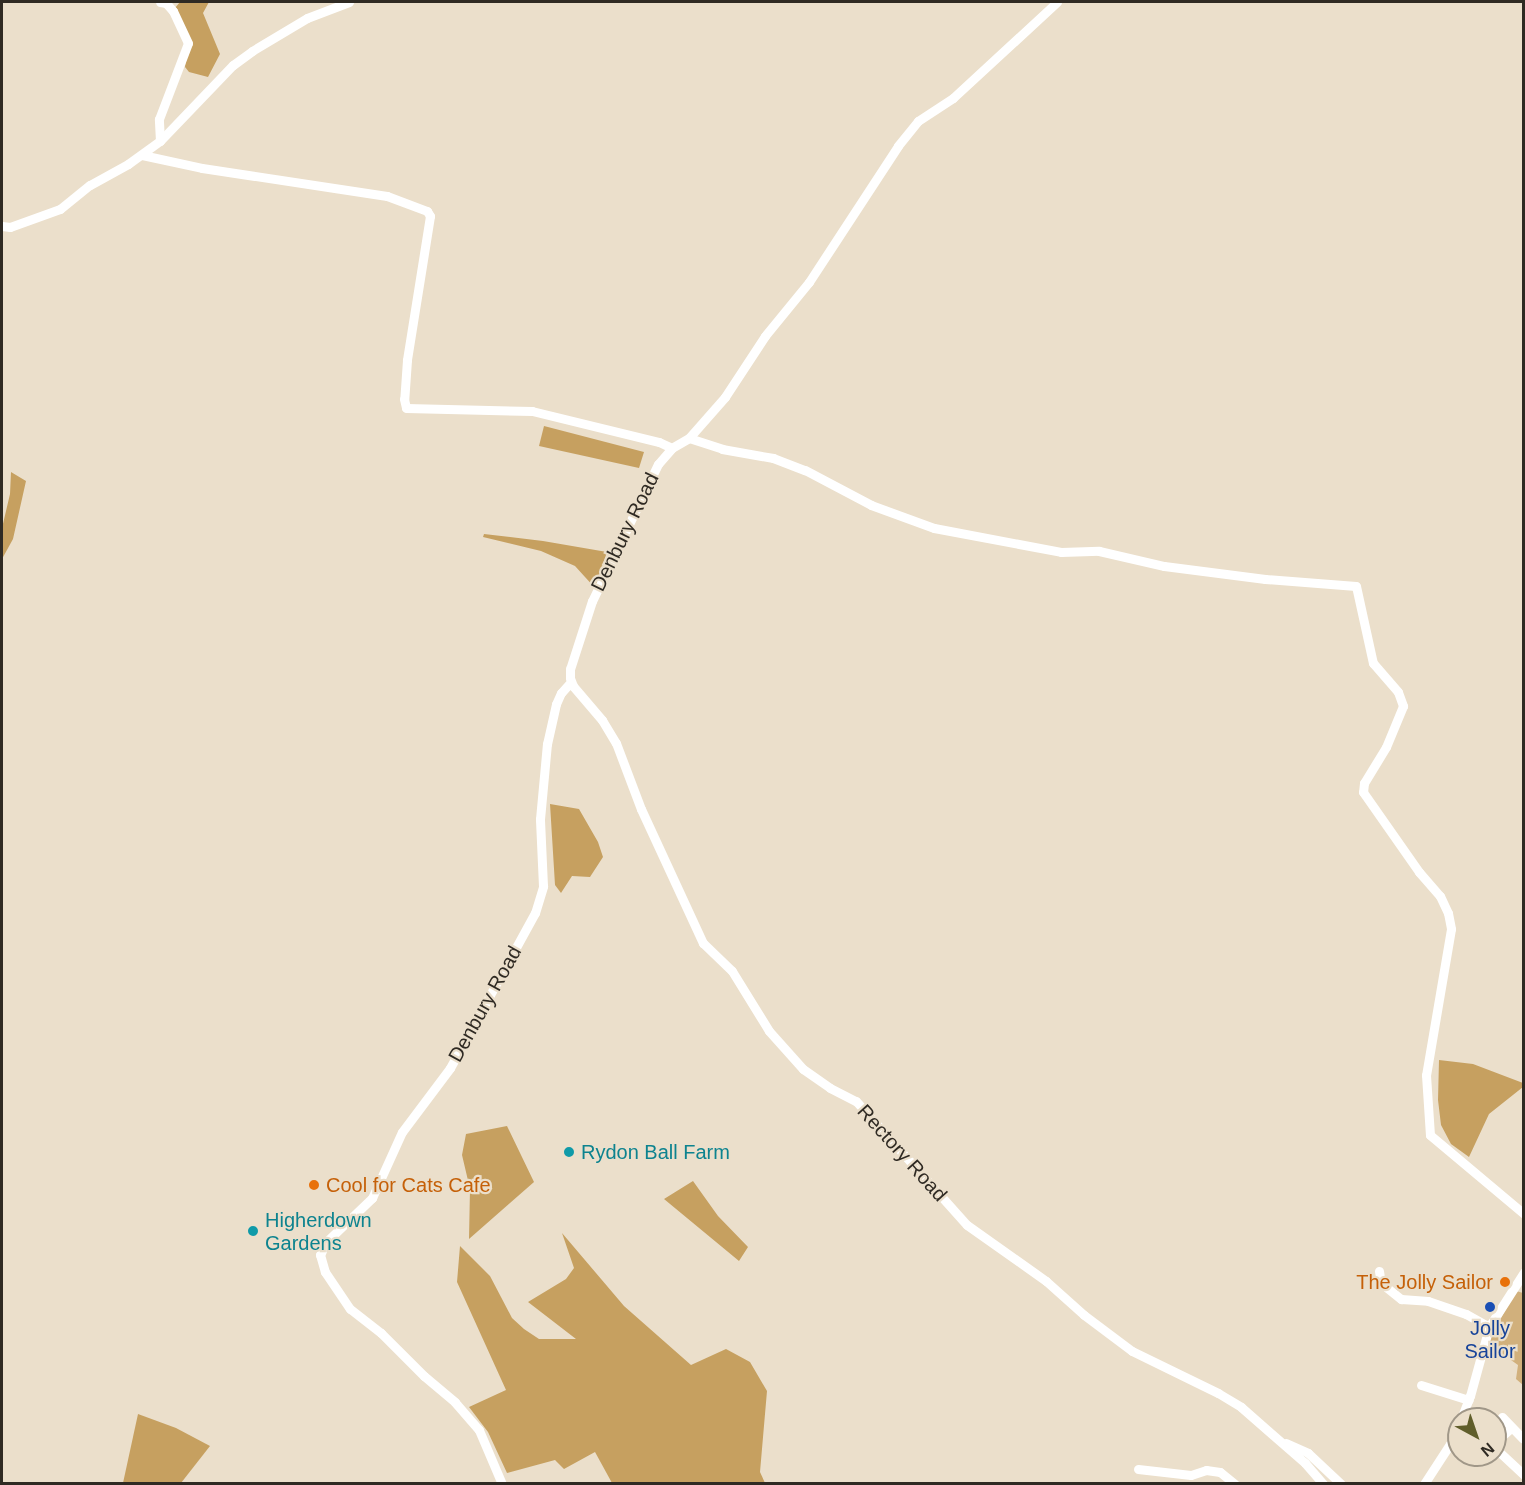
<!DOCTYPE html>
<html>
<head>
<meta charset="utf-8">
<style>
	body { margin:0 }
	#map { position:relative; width:1525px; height:1485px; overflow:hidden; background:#ebdfcb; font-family:Helvetica,sans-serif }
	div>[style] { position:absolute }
	.green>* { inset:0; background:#d1b07c }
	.forest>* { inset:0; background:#c6a060 }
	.minor>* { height:9px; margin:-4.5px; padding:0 4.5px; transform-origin:4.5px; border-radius:4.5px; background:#fff }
	.dots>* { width:16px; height:16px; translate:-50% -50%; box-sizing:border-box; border:3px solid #ebdfcb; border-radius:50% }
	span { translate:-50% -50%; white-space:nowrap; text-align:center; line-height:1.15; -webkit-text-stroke:4.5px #ebdfcb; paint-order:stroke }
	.street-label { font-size:20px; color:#2f2a23 }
	.culture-label { font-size:20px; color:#0d838f }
	.left { translate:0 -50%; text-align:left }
	.food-label { font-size:20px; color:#c56008 }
	.right { translate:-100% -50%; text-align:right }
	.transit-label { font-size:20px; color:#164399 }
	.frame { position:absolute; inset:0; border:3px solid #2f2a23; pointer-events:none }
	.north { position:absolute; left:1447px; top:1407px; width:60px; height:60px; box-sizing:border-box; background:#ebdfcb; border:2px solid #a09788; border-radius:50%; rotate:140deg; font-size:16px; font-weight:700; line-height:24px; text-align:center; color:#2f2a23 }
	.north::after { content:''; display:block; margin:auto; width:21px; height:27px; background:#605e2b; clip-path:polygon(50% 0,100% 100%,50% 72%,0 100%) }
</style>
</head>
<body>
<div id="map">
	<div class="green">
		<i style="clip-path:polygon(1516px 1291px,1523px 1293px,1523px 1385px,1516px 1379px,1518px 1365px,1487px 1343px)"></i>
	</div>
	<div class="forest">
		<i style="clip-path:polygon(180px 2px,209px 2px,203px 13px,220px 54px,208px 77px,189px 72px,185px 67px,187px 51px,175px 8px)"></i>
		<i style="clip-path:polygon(544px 426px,644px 452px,639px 468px,539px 446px)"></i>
		<i style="clip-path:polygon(11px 472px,26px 481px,13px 539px,2px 559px,2px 528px,10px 494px)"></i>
		<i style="clip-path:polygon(484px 534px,543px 541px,607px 552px,595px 588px,575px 566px,541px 551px,483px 537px)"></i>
		<i style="clip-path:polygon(550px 804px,579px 809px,598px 842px,603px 857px,590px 877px,572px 876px,561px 893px,555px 885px)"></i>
		<i style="clip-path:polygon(1439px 1060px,1473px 1064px,1523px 1083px,1523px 1087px,1489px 1114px,1469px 1157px,1451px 1144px,1441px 1125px,1438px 1100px)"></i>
		<i style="clip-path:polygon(507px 1126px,534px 1182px,469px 1239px,470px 1189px,462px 1155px,466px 1134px)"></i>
		<i style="clip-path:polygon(693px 1181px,718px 1216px,748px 1247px,739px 1261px,664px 1199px)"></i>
		<i style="clip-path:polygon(562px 1233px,624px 1306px,691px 1365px,726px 1349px,750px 1362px,767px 1391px,760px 1472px,765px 1483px,612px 1483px,595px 1452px,564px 1469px,555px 1460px,507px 1473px,488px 1432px,469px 1407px,506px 1390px,457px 1282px,460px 1246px,490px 1276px,512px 1318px,524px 1329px,539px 1339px,576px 1339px,528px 1302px,566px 1279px,574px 1268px)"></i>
		<i style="clip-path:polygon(138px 1414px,176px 1428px,210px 1446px,181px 1483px,123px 1483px)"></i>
	</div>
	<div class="minor">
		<i style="left:1057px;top:2px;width:142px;rotate:137.3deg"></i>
		<i style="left:953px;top:98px;width:42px;rotate:146.7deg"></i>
		<i style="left:918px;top:121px;width:32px;rotate:129deg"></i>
		<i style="left:898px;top:146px;width:163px;rotate:123.2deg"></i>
		<i style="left:809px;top:282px;width:70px;rotate:129.2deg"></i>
		<i style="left:765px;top:336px;width:73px;rotate:123.3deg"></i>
		<i style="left:725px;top:397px;width:55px;rotate:131.3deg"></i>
		<i style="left:689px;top:438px;width:20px;rotate:150deg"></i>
		<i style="left:672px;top:448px;width:21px;rotate:131deg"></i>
		<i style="left:658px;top:464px;width:152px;rotate:115.7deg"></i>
		<i style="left:592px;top:601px;width:71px;rotate:107.9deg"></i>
		<i style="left:570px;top:669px;width:9px;rotate:90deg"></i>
		<i style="left:570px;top:678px;width:9px;rotate:69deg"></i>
		<i style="left:573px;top:686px;width:45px;rotate:49.5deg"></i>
		<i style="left:602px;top:720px;width:27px;rotate:59deg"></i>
		<i style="left:616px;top:743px;width:71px;rotate:69.3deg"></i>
		<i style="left:641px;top:809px;width:148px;rotate:65.2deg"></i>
		<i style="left:703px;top:943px;width:40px;rotate:44deg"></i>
		<i style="left:732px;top:971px;width:70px;rotate:58.3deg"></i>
		<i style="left:769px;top:1031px;width:51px;rotate:48.2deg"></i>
		<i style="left:803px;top:1069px;width:33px;rotate:35deg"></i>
		<i style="left:830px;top:1088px;width:29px;rotate:27deg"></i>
		<i style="left:856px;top:1101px;width:166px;rotate:48.2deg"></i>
		<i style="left:967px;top:1225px;width:97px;rotate:35.3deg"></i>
		<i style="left:1046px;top:1281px;width:51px;rotate:41.8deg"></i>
		<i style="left:1084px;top:1315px;width:60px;rotate:36.9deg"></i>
		<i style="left:1132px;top:1351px;width:96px;rotate:26deg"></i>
		<i style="left:1218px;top:1393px;width:27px;rotate:31deg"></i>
		<i style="left:1241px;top:1407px;width:85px;rotate:41.2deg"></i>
		<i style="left:1305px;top:1463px;width:28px;rotate:49deg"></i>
		<i style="left:160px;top:141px;width:22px;rotate:-93deg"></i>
		<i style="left:159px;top:119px;width:81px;rotate:-69.1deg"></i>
		<i style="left:188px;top:43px;width:35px;rotate:-115deg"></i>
		<i style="left:173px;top:11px;width:11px;rotate:-131deg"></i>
		<i style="left:166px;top:3px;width:6px;rotate:-171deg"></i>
		<i style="left:142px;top:155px;width:61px;rotate:12.2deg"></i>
		<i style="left:202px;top:168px;width:187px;rotate:8.6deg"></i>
		<i style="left:387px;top:196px;width:43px;rotate:20.6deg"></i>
		<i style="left:427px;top:211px;width:6px;rotate:59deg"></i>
		<i style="left:430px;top:216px;width:146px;rotate:99.1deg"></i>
		<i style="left:407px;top:360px;width:39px;rotate:94deg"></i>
		<i style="left:404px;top:399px;width:9px;rotate:77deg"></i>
		<i style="left:406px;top:408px;width:126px;rotate:1.4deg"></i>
		<i style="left:532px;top:411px;width:131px;rotate:13.7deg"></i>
		<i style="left:659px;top:442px;width:14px;rotate:25deg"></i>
		<i style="left:2px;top:226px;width:8px;rotate:7deg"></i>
		<i style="left:10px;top:227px;width:53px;rotate:-19.8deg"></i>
		<i style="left:60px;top:209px;width:38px;rotate:-39deg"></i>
		<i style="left:90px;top:185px;width:43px;rotate:-28.9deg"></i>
		<i style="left:128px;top:164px;width:39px;rotate:-36deg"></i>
		<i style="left:160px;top:141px;width:105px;rotate:-46.2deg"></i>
		<i style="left:233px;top:65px;width:24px;rotate:-36deg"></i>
		<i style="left:252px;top:51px;width:64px;rotate:-31deg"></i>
		<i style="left:307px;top:18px;width:45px;rotate:-20.9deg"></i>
		<i style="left:689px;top:438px;width:35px;rotate:18deg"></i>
		<i style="left:722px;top:449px;width:52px;rotate:10deg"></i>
		<i style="left:773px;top:458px;width:34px;rotate:21deg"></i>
		<i style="left:805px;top:470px;width:75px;rotate:27.9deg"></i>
		<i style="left:871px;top:505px;width:67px;rotate:20.1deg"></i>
		<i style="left:934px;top:528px;width:129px;rotate:10.7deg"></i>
		<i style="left:1061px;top:552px;width:38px;rotate:-2deg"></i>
		<i style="left:1099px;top:551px;width:67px;rotate:13deg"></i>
		<i style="left:1164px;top:566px;width:102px;rotate:7.3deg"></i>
		<i style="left:1265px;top:579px;width:91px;rotate:4.4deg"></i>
		<i style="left:1356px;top:586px;width:79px;rotate:77.6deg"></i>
		<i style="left:1373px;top:663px;width:38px;rotate:49deg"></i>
		<i style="left:1398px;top:692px;width:15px;rotate:70deg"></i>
		<i style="left:1403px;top:706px;width:44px;rotate:112.5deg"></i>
		<i style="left:1386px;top:747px;width:42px;rotate:121.4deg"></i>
		<i style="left:1364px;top:783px;width:9px;rotate:96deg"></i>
		<i style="left:1363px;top:792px;width:98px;rotate:55deg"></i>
		<i style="left:1419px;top:872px;width:32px;rotate:49deg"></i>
		<i style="left:1440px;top:896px;width:19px;rotate:65deg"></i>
		<i style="left:1448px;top:913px;width:16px;rotate:79deg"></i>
		<i style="left:1451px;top:929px;width:148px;rotate:99.7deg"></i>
		<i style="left:1426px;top:1075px;width:60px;rotate:86.2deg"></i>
		<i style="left:1430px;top:1135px;width:123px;rotate:40deg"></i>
		<i style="left:1379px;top:1271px;width:12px;rotate:81deg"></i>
		<i style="left:1381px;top:1283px;width:26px;rotate:39deg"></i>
		<i style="left:1401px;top:1299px;width:27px;rotate:4deg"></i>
		<i style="left:1428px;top:1301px;width:40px;rotate:18.9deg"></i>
		<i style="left:1466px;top:1314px;width:26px;rotate:29deg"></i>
		<i style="left:1421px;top:1385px;width:50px;rotate:17.4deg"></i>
		<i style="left:1502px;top:1417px;width:30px;rotate:46deg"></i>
		<i style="left:1461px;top:1419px;width:25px;rotate:-69deg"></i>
		<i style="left:1470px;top:1396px;width:72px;rotate:-74.6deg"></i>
		<i style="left:1489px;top:1327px;width:65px;rotate:-57.5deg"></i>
		<i style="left:1495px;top:1442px;width:21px;rotate:-41deg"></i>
		<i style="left:1286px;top:1443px;width:24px;rotate:24deg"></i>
		<i style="left:1308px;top:1453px;width:45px;rotate:43.2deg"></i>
		<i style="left:1495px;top:1448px;width:40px;rotate:43deg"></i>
		<i style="left:1138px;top:1469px;width:53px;rotate:6.5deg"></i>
		<i style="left:1191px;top:1475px;width:16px;rotate:-18deg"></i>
		<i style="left:1206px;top:1470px;width:14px;rotate:8deg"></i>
		<i style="left:1220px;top:1472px;width:19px;rotate:39deg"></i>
		<i style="left:502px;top:1484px;width:59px;rotate:-113.1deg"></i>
		<i style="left:479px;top:1430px;width:37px;rotate:-131deg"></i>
		<i style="left:455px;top:1402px;width:40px;rotate:-140deg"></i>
		<i style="left:424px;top:1376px;width:61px;rotate:-135deg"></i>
		<i style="left:381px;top:1333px;width:39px;rotate:-142deg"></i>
		<i style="left:350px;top:1309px;width:45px;rotate:-124deg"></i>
		<i style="left:325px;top:1272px;width:18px;rotate:-106deg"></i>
		<i style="left:320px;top:1255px;width:14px;rotate:-65deg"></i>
		<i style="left:326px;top:1242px;width:64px;rotate:-43.7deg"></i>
		<i style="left:372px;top:1198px;width:72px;rotate:-65.6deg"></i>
		<i style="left:402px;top:1132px;width:80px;rotate:-53.1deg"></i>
		<i style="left:450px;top:1068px;width:177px;rotate:-61.3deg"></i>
		<i style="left:535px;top:913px;width:28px;rotate:-73deg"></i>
		<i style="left:543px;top:886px;width:67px;rotate:-92.6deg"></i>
		<i style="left:540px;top:819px;width:75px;rotate:-84.7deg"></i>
		<i style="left:547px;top:744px;width:41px;rotate:-77.3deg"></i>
		<i style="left:556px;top:704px;width:12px;rotate:-66deg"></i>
		<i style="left:561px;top:693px;width:15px;rotate:-48deg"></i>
		<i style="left:1424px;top:1484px;width:48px;rotate:-57deg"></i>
		<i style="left:1450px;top:1444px;width:22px;rotate:-66deg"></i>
	</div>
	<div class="dots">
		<i style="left:569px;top:1152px;background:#0f9aa8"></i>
		<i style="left:314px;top:1185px;background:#e8710a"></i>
		<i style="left:253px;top:1231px;background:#0f9aa8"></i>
		<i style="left:1505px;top:1282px;background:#e8710a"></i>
		<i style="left:1490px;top:1307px;background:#1a4fb4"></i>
	</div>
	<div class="street-label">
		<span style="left:625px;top:532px;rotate:-64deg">Denbury Road</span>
		<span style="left:485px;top:1004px;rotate:-61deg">Denbury Road</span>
		<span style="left:902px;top:1153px;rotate:48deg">Rectory Road</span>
	</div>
	<div class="culture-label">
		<span class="left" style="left:581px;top:1152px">Rydon Ball Farm</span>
		<span class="left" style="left:265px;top:1232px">Higherdown<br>Gardens</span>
	</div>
	<div class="food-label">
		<span class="left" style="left:326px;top:1185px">Cool for Cats Cafe</span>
		<span class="right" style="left:1493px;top:1282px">The Jolly Sailor</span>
	</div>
	<div class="transit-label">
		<span style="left:1490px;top:1340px">Jolly<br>Sailor</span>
	</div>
	<div class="frame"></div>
	<div class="north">N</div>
</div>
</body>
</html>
